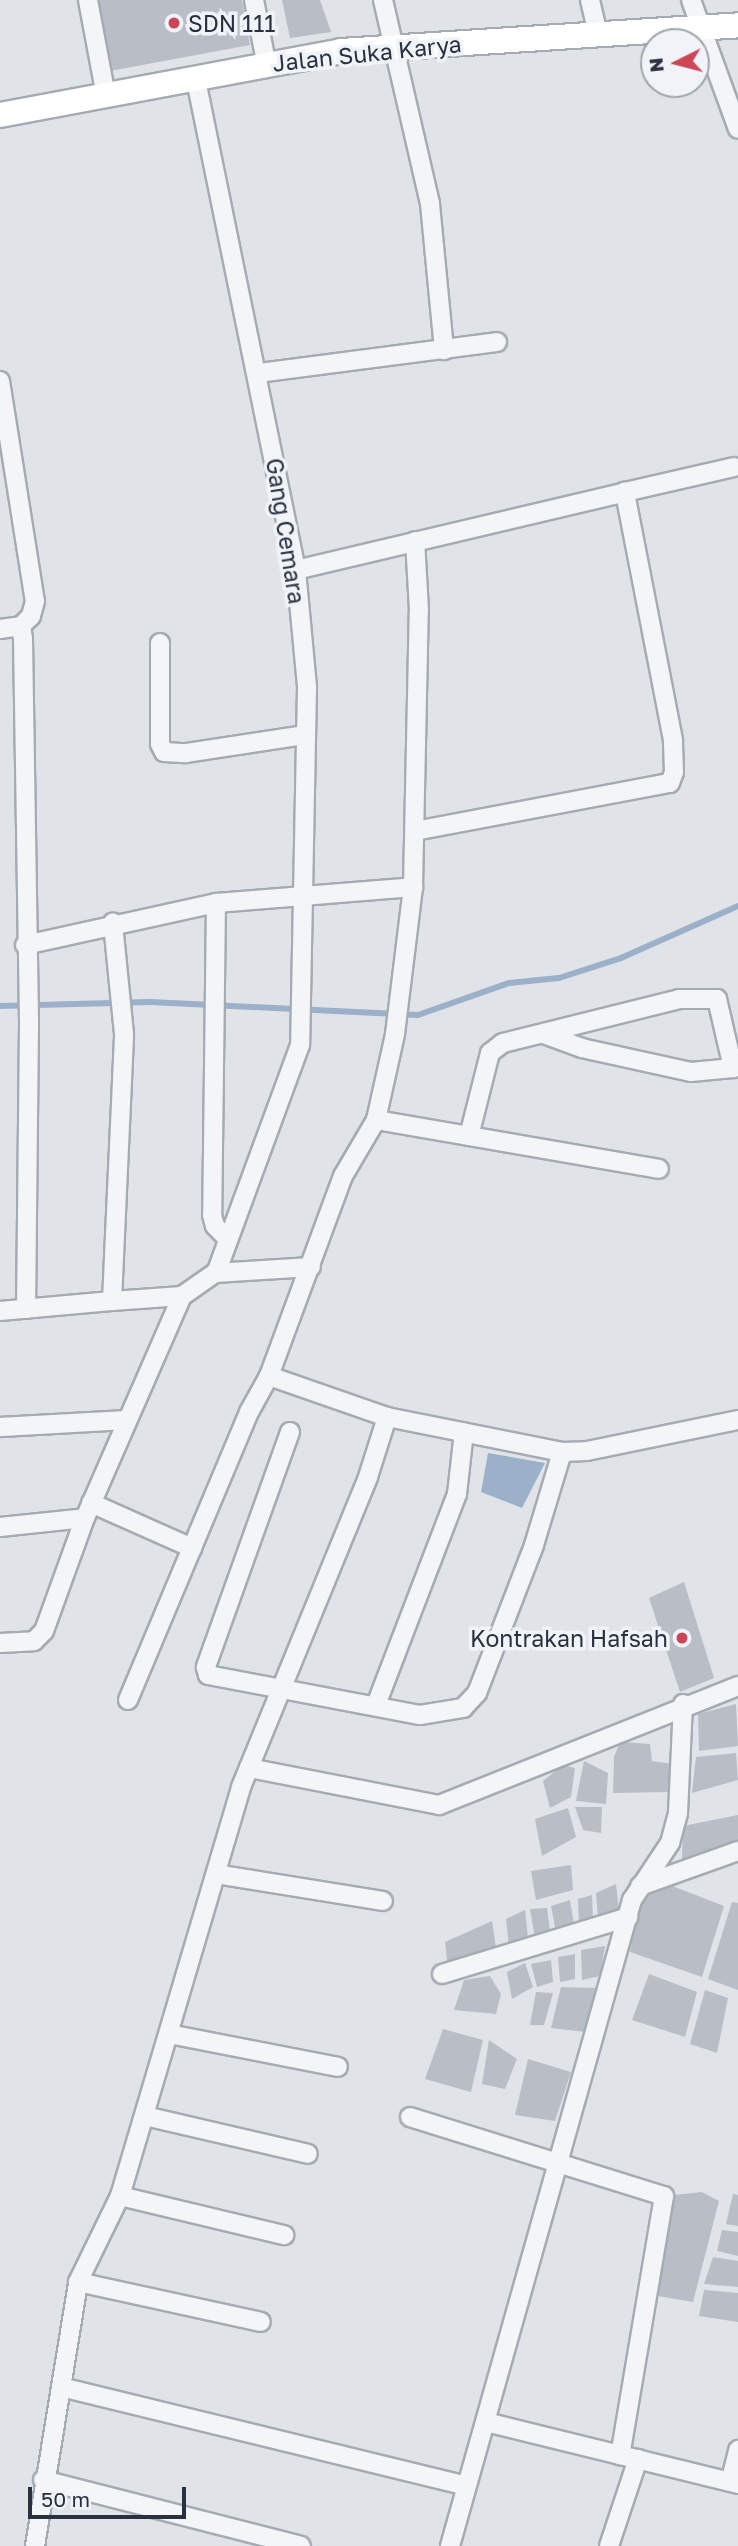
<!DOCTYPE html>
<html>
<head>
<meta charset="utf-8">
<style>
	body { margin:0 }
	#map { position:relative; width:738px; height:2546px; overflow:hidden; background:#e0e4e9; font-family:"Golos Text",sans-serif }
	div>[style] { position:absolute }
	.water>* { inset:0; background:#9cb1c9 }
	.stream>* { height:6px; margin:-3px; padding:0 3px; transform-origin:3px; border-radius:3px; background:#9cb1c9 }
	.building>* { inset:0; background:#b8bdc6 }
	.roads { filter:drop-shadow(2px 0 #a5abb3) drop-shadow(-2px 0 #a5abb3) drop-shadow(0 2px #a5abb3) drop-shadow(0 -2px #a5abb3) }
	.street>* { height:18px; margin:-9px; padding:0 9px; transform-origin:9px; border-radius:9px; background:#f3f5f7 }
	.secondary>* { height:24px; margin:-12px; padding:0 12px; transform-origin:12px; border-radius:12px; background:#fff }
	.dots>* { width:19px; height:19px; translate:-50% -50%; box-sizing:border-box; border:4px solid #f0f3f7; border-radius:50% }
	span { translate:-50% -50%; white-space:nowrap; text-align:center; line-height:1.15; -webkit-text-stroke:7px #f0f3f7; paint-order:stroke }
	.poi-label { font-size:23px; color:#293141 }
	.left { translate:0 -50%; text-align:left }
	.right { translate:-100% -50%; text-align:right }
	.street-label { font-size:23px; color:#293141 }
	.north { position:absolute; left:640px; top:28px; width:70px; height:70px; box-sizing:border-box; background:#f0f3f7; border:2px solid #a0a5ae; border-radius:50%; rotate:264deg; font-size:19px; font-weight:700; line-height:28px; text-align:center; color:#293141 }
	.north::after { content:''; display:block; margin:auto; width:24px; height:32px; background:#cd4658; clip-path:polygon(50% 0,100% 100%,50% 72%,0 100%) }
	.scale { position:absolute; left:28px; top:2487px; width:158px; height:32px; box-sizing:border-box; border:4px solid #293141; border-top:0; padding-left:9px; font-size:21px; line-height:24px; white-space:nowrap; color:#293141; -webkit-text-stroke:5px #f0f3f7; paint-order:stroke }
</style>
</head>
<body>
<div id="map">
	<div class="water">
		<i style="clip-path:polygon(488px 1453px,545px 1463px,522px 1508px,481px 1492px)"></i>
	</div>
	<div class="stream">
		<i style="left:0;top:1006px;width:151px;rotate:-1.5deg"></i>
		<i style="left:151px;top:1002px;width:267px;rotate:2.8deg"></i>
		<i style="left:418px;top:1015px;width:96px;rotate:-19.4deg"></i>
		<i style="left:509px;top:983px;width:50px;rotate:-5.7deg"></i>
		<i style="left:559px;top:978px;width:65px;rotate:-17.9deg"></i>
		<i style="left:621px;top:958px;width:128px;rotate:-24deg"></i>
	</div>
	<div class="building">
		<i style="clip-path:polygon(98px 0,242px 0,250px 45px,110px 71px)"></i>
		<i style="clip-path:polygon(282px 0,320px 0,331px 32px,290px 38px)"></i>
		<i style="clip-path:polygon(684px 1582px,714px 1678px,680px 1692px,649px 1598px)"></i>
		<i style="clip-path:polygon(736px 1704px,738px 1746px,699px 1751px,698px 1714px)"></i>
		<i style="clip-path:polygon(620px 1742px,650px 1744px,652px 1761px,673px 1764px,670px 1792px,613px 1793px,614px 1757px)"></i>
		<i style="clip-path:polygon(736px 1753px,738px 1780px,692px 1793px,696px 1757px)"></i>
		<i style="clip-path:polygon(584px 1761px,608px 1773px,606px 1804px,576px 1801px)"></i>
		<i style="clip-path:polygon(563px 1765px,575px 1768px,571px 1797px,550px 1808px,543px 1781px)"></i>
		<i style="clip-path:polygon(575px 1807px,602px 1807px,601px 1833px,583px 1830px)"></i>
		<i style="clip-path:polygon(568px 1808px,576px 1837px,542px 1856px,535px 1819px)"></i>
		<i style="clip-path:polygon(738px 1815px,738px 1842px,682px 1859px,683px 1826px)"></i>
		<i style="clip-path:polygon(571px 1865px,573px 1890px,536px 1900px,531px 1871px)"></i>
		<i style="clip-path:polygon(616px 1884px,619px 1911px,598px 1917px,596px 1893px)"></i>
		<i style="clip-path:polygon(667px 1884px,724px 1906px,702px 1977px,630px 1952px,640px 1895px)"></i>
		<i style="clip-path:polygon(592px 1895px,593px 1920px,579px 1925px,578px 1899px)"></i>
		<i style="clip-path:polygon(570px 1900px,574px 1925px,556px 1932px,551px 1906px)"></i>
		<i style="clip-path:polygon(732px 1902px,738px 1903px,738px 1990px,708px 1979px)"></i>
		<i style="clip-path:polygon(547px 1908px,550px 1931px,535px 1938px,530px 1909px)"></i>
		<i style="clip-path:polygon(525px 1910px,528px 1938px,509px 1946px,506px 1919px)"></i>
		<i style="clip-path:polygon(492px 1921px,496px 1948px,448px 1968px,445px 1942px)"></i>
		<i style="clip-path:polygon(605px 1946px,600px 1976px,582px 1980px,581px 1950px)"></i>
		<i style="clip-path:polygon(575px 1954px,575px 1979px,560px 1982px,558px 1957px)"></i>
		<i style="clip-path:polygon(551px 1960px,553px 1982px,537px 1987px,531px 1964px)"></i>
		<i style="clip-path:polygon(525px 1963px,533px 1987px,512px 1999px,507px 1972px)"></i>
		<i style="clip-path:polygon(649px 1974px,697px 1992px,685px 2037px,632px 2020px)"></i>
		<i style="clip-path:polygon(490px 1976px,501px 1994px,496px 2014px,454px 2010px,464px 1980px)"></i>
		<i style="clip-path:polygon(561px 1987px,595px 1988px,586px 2032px,551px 2028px)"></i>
		<i style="clip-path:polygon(705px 1990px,728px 1998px,717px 2053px,690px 2044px)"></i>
		<i style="clip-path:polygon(536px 1992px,553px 1993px,544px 2025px,530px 2025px)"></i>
		<i style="clip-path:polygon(443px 2029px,483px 2040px,471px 2092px,425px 2079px)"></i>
		<i style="clip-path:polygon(489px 2040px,517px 2059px,505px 2089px,482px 2084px)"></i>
		<i style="clip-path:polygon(528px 2059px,571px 2072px,555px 2121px,515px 2115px)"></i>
		<i style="clip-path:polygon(702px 2192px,719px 2201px,693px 2302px,658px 2296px,673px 2195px)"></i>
		<i style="clip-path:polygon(733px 2194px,738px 2195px,738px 2226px,726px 2224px)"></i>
		<i style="clip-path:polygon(722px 2230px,738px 2232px,738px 2256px,717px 2251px)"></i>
		<i style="clip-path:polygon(713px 2257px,738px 2261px,738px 2287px,704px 2284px)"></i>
		<i style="clip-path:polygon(704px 2290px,738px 2293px,738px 2322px,699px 2316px)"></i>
	</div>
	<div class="roads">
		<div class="street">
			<i style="left:88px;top:0;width:98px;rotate:79.4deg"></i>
			<i style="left:254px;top:0;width:63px;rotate:79deg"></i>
			<i style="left:383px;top:0;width:209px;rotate:77deg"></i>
			<i style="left:430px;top:204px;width:147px;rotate:84.5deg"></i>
			<i style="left:590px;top:0;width:37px;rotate:77deg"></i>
			<i style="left:691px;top:0;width:137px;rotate:70deg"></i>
			<i style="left:196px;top:80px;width:500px;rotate:78.47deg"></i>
			<i style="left:296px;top:570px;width:118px;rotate:84.6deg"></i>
			<i style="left:307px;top:687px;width:358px;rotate:91.1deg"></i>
			<i style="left:300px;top:1045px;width:243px;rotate:110.2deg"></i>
			<i style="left:259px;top:373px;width:240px;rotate:-7.4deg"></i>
			<i style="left:0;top:381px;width:223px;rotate:81deg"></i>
			<i style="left:35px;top:601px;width:16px;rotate:105deg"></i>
			<i style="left:31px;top:616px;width:14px;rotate:135deg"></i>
			<i style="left:296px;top:570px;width:338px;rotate:-13.3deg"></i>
			<i style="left:0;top:629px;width:21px;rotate:-8deg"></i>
			<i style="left:21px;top:626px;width:13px;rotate:81deg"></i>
			<i style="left:23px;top:639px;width:386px;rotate:89.1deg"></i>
			<i style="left:29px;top:1025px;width:284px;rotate:90.6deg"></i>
			<i style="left:160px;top:643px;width:101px;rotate:90deg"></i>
			<i style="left:160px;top:744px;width:9px;rotate:63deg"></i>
			<i style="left:164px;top:752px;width:22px;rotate:3deg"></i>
			<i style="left:186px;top:753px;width:120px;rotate:-8.6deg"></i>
			<i style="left:415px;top:831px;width:259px;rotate:-10.7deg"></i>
			<i style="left:670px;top:783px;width:12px;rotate:-70deg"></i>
			<i style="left:674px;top:772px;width:32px;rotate:-92deg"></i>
			<i style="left:673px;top:740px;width:253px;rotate:-101deg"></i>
			<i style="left:625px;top:492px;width:112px;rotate:-12.9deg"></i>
			<i style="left:216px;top:903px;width:312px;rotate:90.7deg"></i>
			<i style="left:212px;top:1215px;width:11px;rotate:75deg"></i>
			<i style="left:215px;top:1226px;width:17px;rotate:45deg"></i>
			<i style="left:25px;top:945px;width:196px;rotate:-12.4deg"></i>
			<i style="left:216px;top:903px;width:198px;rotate:-4.6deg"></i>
			<i style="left:376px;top:1120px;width:287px;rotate:9.8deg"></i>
			<i style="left:469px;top:1136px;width:86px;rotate:-75.8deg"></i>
			<i style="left:490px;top:1053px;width:16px;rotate:-38deg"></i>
			<i style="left:503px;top:1043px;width:181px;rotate:-14deg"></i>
			<i style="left:679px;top:999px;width:38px"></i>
			<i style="left:717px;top:999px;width:71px;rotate:76.9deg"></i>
			<i style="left:733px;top:1068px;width:42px;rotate:174.6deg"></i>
			<i style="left:691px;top:1072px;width:112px;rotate:-167.6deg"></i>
			<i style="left:582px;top:1048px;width:40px;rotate:-159.8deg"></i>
			<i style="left:112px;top:1301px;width:70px;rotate:-4.1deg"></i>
			<i style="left:0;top:1311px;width:112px;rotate:-5.1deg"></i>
			<i style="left:112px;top:1301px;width:267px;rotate:-87.4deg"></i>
			<i style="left:124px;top:1034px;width:112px;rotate:-95.7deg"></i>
			<i style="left:269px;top:1376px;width:125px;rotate:19.2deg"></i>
			<i style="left:387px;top:1417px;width:178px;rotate:11.3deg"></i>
			<i style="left:562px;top:1452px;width:25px;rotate:-2deg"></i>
			<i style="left:587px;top:1451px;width:154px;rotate:-11.6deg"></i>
			<i style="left:0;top:1427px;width:127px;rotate:-3.2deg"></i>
			<i style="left:290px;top:1432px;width:250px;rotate:109.7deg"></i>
			<i style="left:206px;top:1667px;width:8px;rotate:76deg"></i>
			<i style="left:208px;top:1675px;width:216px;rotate:10.7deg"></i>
			<i style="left:420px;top:1715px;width:44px;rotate:-9.2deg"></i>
			<i style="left:463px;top:1708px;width:21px;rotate:-47deg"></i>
			<i style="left:477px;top:1693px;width:159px;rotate:-68.9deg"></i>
			<i style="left:534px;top:1545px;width:97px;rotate:-73.2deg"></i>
			<i style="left:91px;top:1503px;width:111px;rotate:24deg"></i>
			<i style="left:0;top:1527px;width:85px;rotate:-6deg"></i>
			<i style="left:0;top:1643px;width:34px;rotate:-3deg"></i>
			<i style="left:34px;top:1641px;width:14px;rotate:-45deg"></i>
			<i style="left:44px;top:1631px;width:120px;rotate:-70.1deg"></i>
			<i style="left:85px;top:1518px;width:242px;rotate:-66.4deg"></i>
			<i style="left:182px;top:1296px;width:40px;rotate:-34.9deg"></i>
			<i style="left:215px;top:1273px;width:96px;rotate:-3.6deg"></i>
			<i style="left:128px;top:1700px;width:312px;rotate:-67.2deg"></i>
			<i style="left:249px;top:1412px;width:41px;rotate:-60.9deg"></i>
			<i style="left:269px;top:1376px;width:213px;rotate:-69.7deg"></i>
			<i style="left:343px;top:1176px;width:65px;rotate:-59.5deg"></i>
			<i style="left:376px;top:1120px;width:88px;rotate:-77.5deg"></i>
			<i style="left:395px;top:1034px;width:148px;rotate:-83deg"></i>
			<i style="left:413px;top:887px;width:277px;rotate:-88.8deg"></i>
			<i style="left:419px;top:610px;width:69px;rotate:-93.3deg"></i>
			<i style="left:376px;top:1705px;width:226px;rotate:-69deg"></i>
			<i style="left:457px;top:1494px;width:62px;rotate:-83.6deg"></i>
			<i style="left:249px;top:1768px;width:194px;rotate:11deg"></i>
			<i style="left:439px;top:1805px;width:322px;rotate:-21.7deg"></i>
			<i style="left:216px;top:1874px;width:169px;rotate:9.2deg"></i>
			<i style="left:640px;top:1886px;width:104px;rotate:-19.7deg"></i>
			<i style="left:442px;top:1974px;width:195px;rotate:-17deg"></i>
			<i style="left:169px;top:2034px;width:172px;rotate:11deg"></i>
			<i style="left:145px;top:2116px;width:167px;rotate:13.1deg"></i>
			<i style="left:410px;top:2117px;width:266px;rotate:17.3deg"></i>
			<i style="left:664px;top:2196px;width:263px;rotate:99.6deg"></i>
			<i style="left:120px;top:2196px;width:169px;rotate:13.4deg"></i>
			<i style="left:78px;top:2282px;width:187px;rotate:12.3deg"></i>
			<i style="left:61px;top:2387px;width:417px;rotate:13.7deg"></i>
			<i style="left:486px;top:2422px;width:260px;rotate:13.8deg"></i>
			<i style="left:731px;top:2479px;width:30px;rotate:-76deg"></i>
			<i style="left:43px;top:2480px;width:266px;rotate:14.3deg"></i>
			<i style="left:35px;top:2546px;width:267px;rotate:-80.7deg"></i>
			<i style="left:78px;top:2282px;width:96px;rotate:-64deg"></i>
			<i style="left:120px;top:2196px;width:427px;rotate:-73.5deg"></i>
			<i style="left:241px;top:1787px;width:335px;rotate:-67.7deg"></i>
			<i style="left:368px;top:1477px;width:63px;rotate:-72.4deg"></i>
			<i style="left:450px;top:2546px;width:671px;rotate:-74.27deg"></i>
			<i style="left:632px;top:1900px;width:69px;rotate:-56.3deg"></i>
			<i style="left:670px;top:1843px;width:31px;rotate:-75deg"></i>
			<i style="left:678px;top:1813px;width:109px;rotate:-87.4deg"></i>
			<i style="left:609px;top:2546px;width:92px;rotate:-71.6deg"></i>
		</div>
		<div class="secondary">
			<i style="left:0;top:115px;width:347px;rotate:-10.6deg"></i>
			<i style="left:341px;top:51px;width:398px;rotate:-3.7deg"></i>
		</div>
	</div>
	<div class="dots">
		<i style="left:174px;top:23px;background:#cd4658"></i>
		<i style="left:682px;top:1638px;background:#cd4658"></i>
	</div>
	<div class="poi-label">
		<span class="left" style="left:188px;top:23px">SDN 111</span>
		<span class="right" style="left:668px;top:1638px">Kontrakan Hafsah</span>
	</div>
	<div class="street-label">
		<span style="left:367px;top:53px;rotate:-6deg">Jalan Suka Karya</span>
		<span style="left:286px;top:531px;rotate:81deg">Gang Cemara</span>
	</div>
	<div class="north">N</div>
	<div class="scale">50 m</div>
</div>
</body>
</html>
